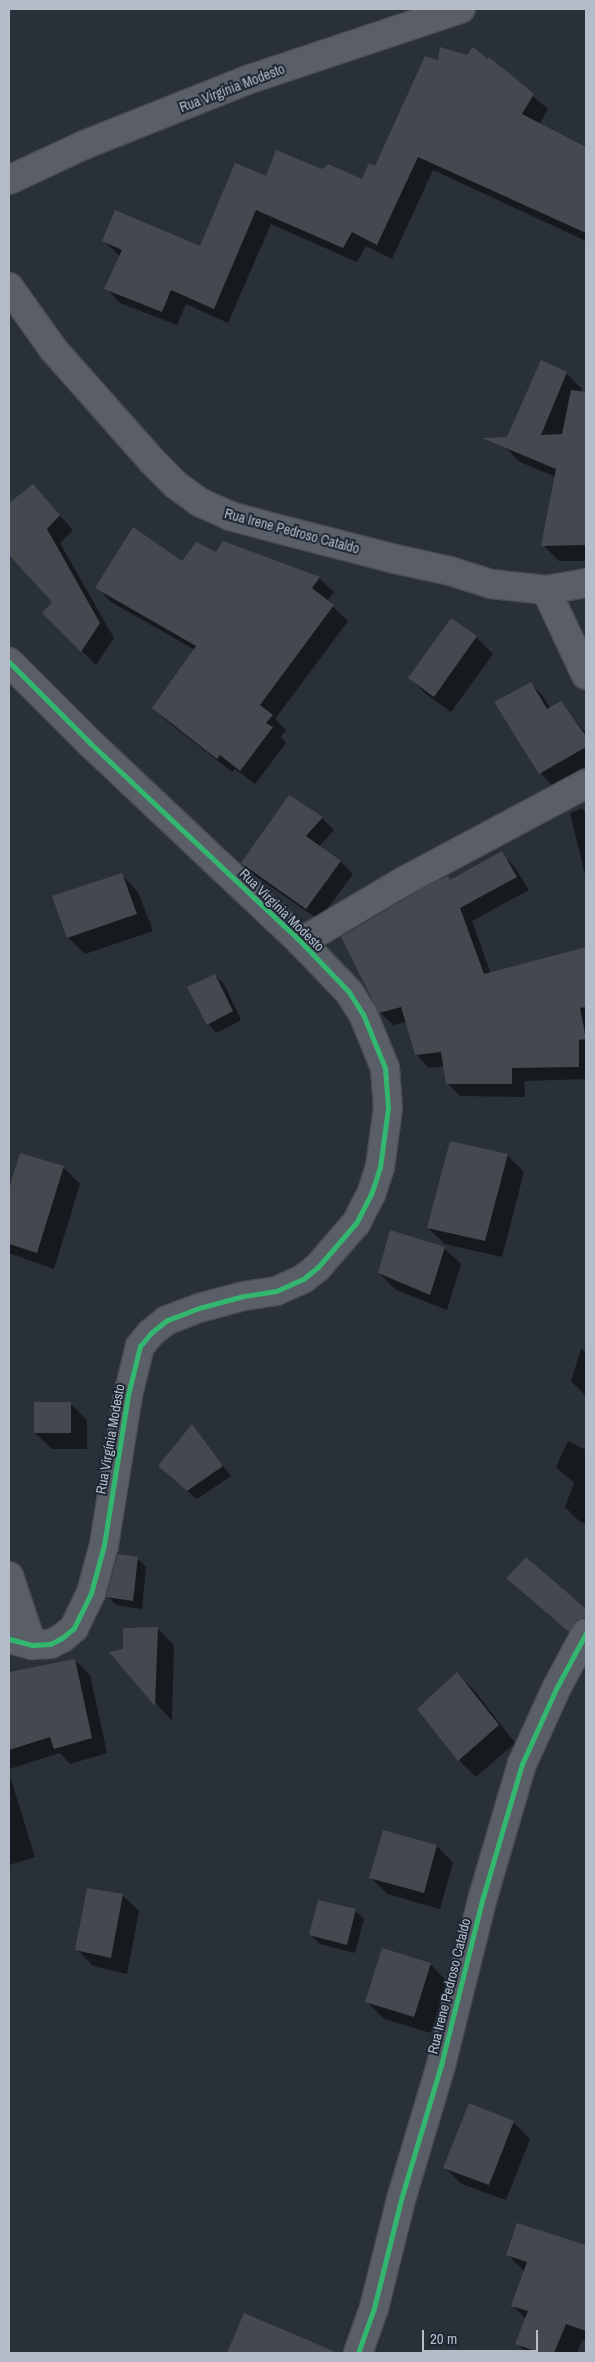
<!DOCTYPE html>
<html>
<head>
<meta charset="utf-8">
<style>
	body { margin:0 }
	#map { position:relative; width:595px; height:2362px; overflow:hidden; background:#2a3038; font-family:"Archivo Narrow",sans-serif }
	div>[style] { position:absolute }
	.shadow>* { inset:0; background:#0007 }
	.building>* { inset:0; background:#444950 }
	.roads { filter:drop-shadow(1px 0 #484c53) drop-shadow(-1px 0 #484c53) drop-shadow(0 1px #484c53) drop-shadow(0 -1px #484c53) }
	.street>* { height:28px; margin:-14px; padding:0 14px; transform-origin:14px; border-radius:14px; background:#5a5e66 }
	.cycleway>* { height:5px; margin:-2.5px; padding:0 2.5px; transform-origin:2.5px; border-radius:2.5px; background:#33b770 }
	span { translate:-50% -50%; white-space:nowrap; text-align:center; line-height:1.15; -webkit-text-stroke:4px #1d2633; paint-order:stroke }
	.street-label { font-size:14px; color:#b4bcc9 }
	.frame { position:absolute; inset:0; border:10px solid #b4bcc9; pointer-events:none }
	.scale { position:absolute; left:422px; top:2330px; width:116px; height:22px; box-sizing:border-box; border:2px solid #b4bcc9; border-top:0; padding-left:6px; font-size:15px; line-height:18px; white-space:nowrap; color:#b4bcc9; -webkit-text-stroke:4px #1d2633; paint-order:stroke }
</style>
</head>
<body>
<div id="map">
	<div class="shadow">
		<i style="clip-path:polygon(489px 59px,548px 109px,539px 125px,575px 145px,586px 156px,586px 168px,573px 197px,586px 202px,586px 241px,433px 170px,392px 259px,366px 246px,357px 262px,271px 224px,228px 323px,186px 304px,177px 325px,120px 303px,106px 288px,120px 256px,104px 241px,200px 247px,267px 178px,322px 171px,363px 181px,375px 168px,439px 62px,488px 61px)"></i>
		<i style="clip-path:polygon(566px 373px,582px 389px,571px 417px,586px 417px,586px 561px,559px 561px,543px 545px,556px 477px,520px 462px,504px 446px)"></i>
		<i style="clip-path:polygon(33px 486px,73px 530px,60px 543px,114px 638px,96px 665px,44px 613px,54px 602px,9px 553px,9px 505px)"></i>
		<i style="clip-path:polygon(223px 542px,319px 578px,334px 592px,327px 601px,348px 621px,275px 719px,286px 730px,281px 737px,286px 743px,255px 784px,235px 769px,232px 772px,168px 722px,153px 707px,195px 650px,111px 602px,97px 587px,217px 554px)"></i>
		<i style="clip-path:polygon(452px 619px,476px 637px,493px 654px,451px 712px,426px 694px,410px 678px)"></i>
		<i style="clip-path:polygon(530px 683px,542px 695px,551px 709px,564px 707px,586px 733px,586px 766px,552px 785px,540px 773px)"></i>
		<i style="clip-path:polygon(289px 796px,322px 818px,334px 830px,319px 847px,341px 862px,353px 874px,319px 920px,254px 875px,243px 863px)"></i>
		<i style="clip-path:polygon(582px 808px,586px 813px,586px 879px,570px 813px)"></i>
		<i style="clip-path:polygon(501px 853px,514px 866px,529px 890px,472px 921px,491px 974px,586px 949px,586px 1079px,524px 1081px,525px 1097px,460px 1096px,447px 1083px,445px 1066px,429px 1068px,416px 1054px,406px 1022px,393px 1025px,380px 1012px,448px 878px,451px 881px)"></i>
		<i style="clip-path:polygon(122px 875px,138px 892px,153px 931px,85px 954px,68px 938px)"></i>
		<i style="clip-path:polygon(215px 975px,224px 984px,241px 1020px,217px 1033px,208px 1024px)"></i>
		<i style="clip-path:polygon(20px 1154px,63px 1167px,80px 1184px,54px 1269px,9px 1253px,9px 1193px)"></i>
		<i style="clip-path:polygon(507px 1155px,524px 1172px,502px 1257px,445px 1244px,428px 1228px)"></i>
		<i style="clip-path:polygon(444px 1248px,461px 1264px,447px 1310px,396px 1290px,379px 1273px)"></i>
		<i style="clip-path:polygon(581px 1349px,586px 1352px,586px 1396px,571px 1381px)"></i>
		<i style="clip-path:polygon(70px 1403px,87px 1420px,87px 1449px,52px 1449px,35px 1433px)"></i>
		<i style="clip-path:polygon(192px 1426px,231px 1476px,197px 1499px,168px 1475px)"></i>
		<i style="clip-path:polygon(568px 1441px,586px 1450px,586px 1524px,579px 1521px,565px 1507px,574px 1483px,556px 1467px)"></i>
		<i style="clip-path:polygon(137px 1558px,146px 1567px,142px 1609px,116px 1605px,108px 1596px)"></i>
		<i style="clip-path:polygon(526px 1558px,586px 1611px,586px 1647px,508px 1578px)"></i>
		<i style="clip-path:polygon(158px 1629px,174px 1645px,172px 1721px,111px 1653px,124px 1650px)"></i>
		<i style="clip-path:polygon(75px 1660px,90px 1675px,107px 1753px,70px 1764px,60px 1753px,9px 1769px,9px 1673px)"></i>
		<i style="clip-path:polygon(457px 1674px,474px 1690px,515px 1743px,476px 1777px,459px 1760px,418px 1709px)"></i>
		<i style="clip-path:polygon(9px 1773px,35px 1857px,9px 1865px)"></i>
		<i style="clip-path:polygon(437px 1846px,453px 1863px,440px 1909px,387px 1894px,371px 1878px)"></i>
		<i style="clip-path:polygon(122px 1895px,139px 1911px,127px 1974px,93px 1966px,76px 1949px)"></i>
		<i style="clip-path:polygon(355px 1910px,364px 1919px,355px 1953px,320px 1944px,311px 1935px)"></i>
		<i style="clip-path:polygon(430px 1964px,447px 1981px,431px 2033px,384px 2019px,367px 2002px)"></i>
		<i style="clip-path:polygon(513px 2122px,530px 2139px,506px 2200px,462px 2184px,445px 2168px)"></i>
		<i style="clip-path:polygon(518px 2224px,586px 2247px,586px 2341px,582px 2340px,577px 2353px,527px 2353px,517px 2343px,526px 2319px,513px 2306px,525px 2272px,508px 2255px)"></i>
		<i style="clip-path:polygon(245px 2315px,305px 2350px,304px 2353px,228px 2353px)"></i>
	</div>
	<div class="building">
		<i style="clip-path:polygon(440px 47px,467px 55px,473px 47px,488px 59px,489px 57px,534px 94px,522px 114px,586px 147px,586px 233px,418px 157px,377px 245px,352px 232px,343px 248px,256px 210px,214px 309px,171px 290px,162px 312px,104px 289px,122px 250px,102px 241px,115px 210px,200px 246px,235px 163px,266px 176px,276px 150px,322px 169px,328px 164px,362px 179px,369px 163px,375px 166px,425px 56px,438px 60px)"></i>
		<i style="clip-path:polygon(541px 360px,567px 372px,541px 435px,562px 434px,571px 390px,586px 392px,585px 545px,541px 546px,556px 469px,482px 438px,507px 437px)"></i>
		<i style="clip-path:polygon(33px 484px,60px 515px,47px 529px,100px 623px,81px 652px,42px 613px,52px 602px,9px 555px,9px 503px)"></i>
		<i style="clip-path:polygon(133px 527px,182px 561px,196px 542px,216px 552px,223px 541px,320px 577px,312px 588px,334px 605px,260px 705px,273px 715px,266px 723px,273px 727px,240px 771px,220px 755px,217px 759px,152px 708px,196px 646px,95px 588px)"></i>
		<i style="clip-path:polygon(451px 618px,477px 636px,434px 697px,408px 678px)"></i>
		<i style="clip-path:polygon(531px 682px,547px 709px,561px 701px,586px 736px,586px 747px,539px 774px,494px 702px)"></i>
		<i style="clip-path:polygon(289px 795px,323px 817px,306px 836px,341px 861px,306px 909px,241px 863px)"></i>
		<i style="clip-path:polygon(502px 851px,517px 877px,460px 908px,484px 974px,586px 947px,586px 1007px,580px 1008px,586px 1039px,579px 1040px,579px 1067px,512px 1068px,512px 1084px,446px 1084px,441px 1052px,415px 1055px,401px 1007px,379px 1013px,341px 937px,425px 887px,448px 876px,450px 880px)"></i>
		<i style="clip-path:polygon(122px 873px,137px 914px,67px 938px,52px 896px)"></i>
		<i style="clip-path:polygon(215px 974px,233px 1011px,207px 1025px,187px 987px)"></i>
		<i style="clip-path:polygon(450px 1141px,508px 1154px,485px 1241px,427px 1228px)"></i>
		<i style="clip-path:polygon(20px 1153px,64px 1166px,37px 1253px,9px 1244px,9px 1188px)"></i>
		<i style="clip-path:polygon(390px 1230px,445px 1247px,430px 1295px,378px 1273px)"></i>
		<i style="clip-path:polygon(34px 1402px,71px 1402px,71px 1433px,34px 1433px)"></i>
		<i style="clip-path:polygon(192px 1424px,223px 1466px,187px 1491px,158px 1466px)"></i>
		<i style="clip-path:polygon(118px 1554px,138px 1557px,133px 1601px,106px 1597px)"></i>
		<i style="clip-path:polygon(526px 1557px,586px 1609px,586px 1617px,577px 1620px,569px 1632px,506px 1578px)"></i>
		<i style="clip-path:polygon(158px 1627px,155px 1706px,109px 1652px,123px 1649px,123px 1628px)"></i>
		<i style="clip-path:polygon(75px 1659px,92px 1738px,54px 1749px,50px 1737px,9px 1750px,9px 1672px)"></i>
		<i style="clip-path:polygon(457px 1672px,499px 1725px,458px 1761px,417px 1709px)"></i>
		<i style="clip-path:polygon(383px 1830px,437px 1845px,424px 1893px,369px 1878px)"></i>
		<i style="clip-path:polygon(87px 1888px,123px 1894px,111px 1958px,75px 1950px)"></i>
		<i style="clip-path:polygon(318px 1900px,356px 1909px,347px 1945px,309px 1935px)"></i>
		<i style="clip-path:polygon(382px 1948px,431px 1963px,414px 2017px,365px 2002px)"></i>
		<i style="clip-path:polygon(469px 2103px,514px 2121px,489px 2185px,443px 2168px)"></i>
		<i style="clip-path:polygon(517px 2223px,586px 2245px,586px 2331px,566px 2324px,554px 2353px,541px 2353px,515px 2344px,528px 2311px,511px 2306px,527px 2262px,506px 2255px)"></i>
		<i style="clip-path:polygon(244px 2313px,338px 2353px,227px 2353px)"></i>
	</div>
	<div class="roads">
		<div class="street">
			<i style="left:9px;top:180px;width:83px;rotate:-25deg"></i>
			<i style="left:84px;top:145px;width:175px;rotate:-21.7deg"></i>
			<i style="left:247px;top:80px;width:225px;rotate:-18.4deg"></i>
			<i style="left:9px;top:287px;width:76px;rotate:54.6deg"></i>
			<i style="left:53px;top:349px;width:149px;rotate:48.5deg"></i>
			<i style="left:152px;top:461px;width:34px;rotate:45deg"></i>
			<i style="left:176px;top:485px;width:29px;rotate:36deg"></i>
			<i style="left:199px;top:502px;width:34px;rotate:24deg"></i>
			<i style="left:230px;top:516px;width:34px;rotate:15deg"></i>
			<i style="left:263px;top:525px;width:136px;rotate:14.4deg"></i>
			<i style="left:395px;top:559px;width:56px;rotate:12.3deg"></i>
			<i style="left:450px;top:571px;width:43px;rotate:17.6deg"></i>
			<i style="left:491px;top:584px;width:55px;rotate:6.2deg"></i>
			<i style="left:546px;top:590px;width:41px;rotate:-9.9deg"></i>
			<i style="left:546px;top:590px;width:94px;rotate:64.8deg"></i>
			<i style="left:9px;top:662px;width:115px;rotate:45deg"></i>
			<i style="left:90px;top:743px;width:290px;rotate:43.3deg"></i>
			<i style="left:301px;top:942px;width:69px;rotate:46.2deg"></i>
			<i style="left:349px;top:992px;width:26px;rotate:58deg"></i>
			<i style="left:363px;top:1014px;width:58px;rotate:67.8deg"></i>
			<i style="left:385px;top:1068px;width:40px;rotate:85.7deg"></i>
			<i style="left:388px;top:1108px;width:60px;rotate:97.7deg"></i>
			<i style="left:380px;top:1167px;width:28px;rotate:108deg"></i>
			<i style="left:371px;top:1194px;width:33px;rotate:117deg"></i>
			<i style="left:356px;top:1223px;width:58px;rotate:130.8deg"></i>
			<i style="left:318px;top:1267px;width:19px;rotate:141deg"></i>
			<i style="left:303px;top:1279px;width:30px;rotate:156deg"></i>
			<i style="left:276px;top:1291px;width:36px;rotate:171deg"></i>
			<i style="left:240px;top:1297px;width:42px;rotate:165deg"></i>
			<i style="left:199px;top:1308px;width:34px;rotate:159deg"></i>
			<i style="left:167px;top:1320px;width:21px;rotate:141deg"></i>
			<i style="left:151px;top:1333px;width:17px;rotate:130deg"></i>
			<i style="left:140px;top:1346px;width:50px;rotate:103.8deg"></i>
			<i style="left:128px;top:1395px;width:152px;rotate:99.1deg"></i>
			<i style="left:104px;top:1545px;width:50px;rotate:105.2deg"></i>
			<i style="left:91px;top:1593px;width:39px;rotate:116deg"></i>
			<i style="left:74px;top:1628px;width:16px;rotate:140deg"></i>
			<i style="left:62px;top:1638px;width:13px;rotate:153deg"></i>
			<i style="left:50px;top:1644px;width:18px;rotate:177deg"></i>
			<i style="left:32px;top:1645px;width:24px;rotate:-165deg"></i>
			<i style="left:301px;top:942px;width:120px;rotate:-30.6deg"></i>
			<i style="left:404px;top:881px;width:206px;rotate:-28.1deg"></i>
			<i style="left:9px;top:1576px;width:73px;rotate:71.6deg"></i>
			<i style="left:358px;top:2353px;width:48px;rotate:-70.4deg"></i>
			<i style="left:374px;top:2308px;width:115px;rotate:-76deg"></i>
			<i style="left:402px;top:2196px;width:137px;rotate:-73.4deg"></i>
			<i style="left:441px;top:2065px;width:173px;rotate:-76deg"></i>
			<i style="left:483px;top:1897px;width:139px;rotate:-73.7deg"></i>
			<i style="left:522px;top:1764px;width:85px;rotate:-65.6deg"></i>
			<i style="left:557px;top:1687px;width:61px;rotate:-61.8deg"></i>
		</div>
	</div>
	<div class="cycleway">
		<i style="left:9px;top:662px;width:115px;rotate:45deg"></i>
		<i style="left:90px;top:743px;width:290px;rotate:43.3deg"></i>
		<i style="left:301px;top:942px;width:69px;rotate:46.2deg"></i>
		<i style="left:349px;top:992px;width:26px;rotate:58deg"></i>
		<i style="left:363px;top:1014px;width:58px;rotate:67.8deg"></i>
		<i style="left:385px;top:1068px;width:40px;rotate:85.7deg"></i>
		<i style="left:388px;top:1108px;width:60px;rotate:97.7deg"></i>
		<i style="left:380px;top:1167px;width:28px;rotate:108deg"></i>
		<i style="left:371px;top:1194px;width:33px;rotate:117deg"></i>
		<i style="left:356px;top:1223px;width:58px;rotate:130.8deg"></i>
		<i style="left:318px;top:1267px;width:19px;rotate:141deg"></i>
		<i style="left:303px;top:1279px;width:30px;rotate:156deg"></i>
		<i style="left:276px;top:1291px;width:36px;rotate:171deg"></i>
		<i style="left:240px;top:1297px;width:42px;rotate:165deg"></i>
		<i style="left:199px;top:1308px;width:34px;rotate:159deg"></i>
		<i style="left:167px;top:1320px;width:21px;rotate:141deg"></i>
		<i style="left:151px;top:1333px;width:17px;rotate:130deg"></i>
		<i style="left:140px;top:1346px;width:50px;rotate:103.8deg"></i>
		<i style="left:128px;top:1395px;width:152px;rotate:99.1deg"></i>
		<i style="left:104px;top:1545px;width:50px;rotate:105.2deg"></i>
		<i style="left:91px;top:1593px;width:39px;rotate:116deg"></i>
		<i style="left:74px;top:1628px;width:16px;rotate:140deg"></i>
		<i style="left:62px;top:1638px;width:13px;rotate:153deg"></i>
		<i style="left:50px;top:1644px;width:18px;rotate:177deg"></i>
		<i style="left:32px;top:1645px;width:24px;rotate:-165deg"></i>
		<i style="left:358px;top:2353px;width:48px;rotate:-70.4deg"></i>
		<i style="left:374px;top:2308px;width:115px;rotate:-76deg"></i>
		<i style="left:402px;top:2196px;width:137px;rotate:-73.4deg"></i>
		<i style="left:441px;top:2065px;width:173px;rotate:-76deg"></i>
		<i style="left:483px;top:1897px;width:139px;rotate:-73.7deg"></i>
		<i style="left:522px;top:1764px;width:85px;rotate:-65.6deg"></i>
		<i style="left:557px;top:1687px;width:61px;rotate:-61.8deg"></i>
	</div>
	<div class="street-label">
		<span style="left:232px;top:88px;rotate:-21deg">Rua Virgínia Modesto</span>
		<span style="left:292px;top:531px;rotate:15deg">Rua Irene Pedroso Cataldo</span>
		<span style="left:282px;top:910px;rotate:44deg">Rua Virgínia Modesto</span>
		<span style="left:110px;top:1439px;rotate:-80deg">Rua Virgínia Modesto</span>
		<span style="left:449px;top:1986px;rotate:-76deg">Rua Irene Pedroso Cataldo</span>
	</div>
	<div class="frame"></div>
	<div class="scale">20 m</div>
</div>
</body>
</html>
